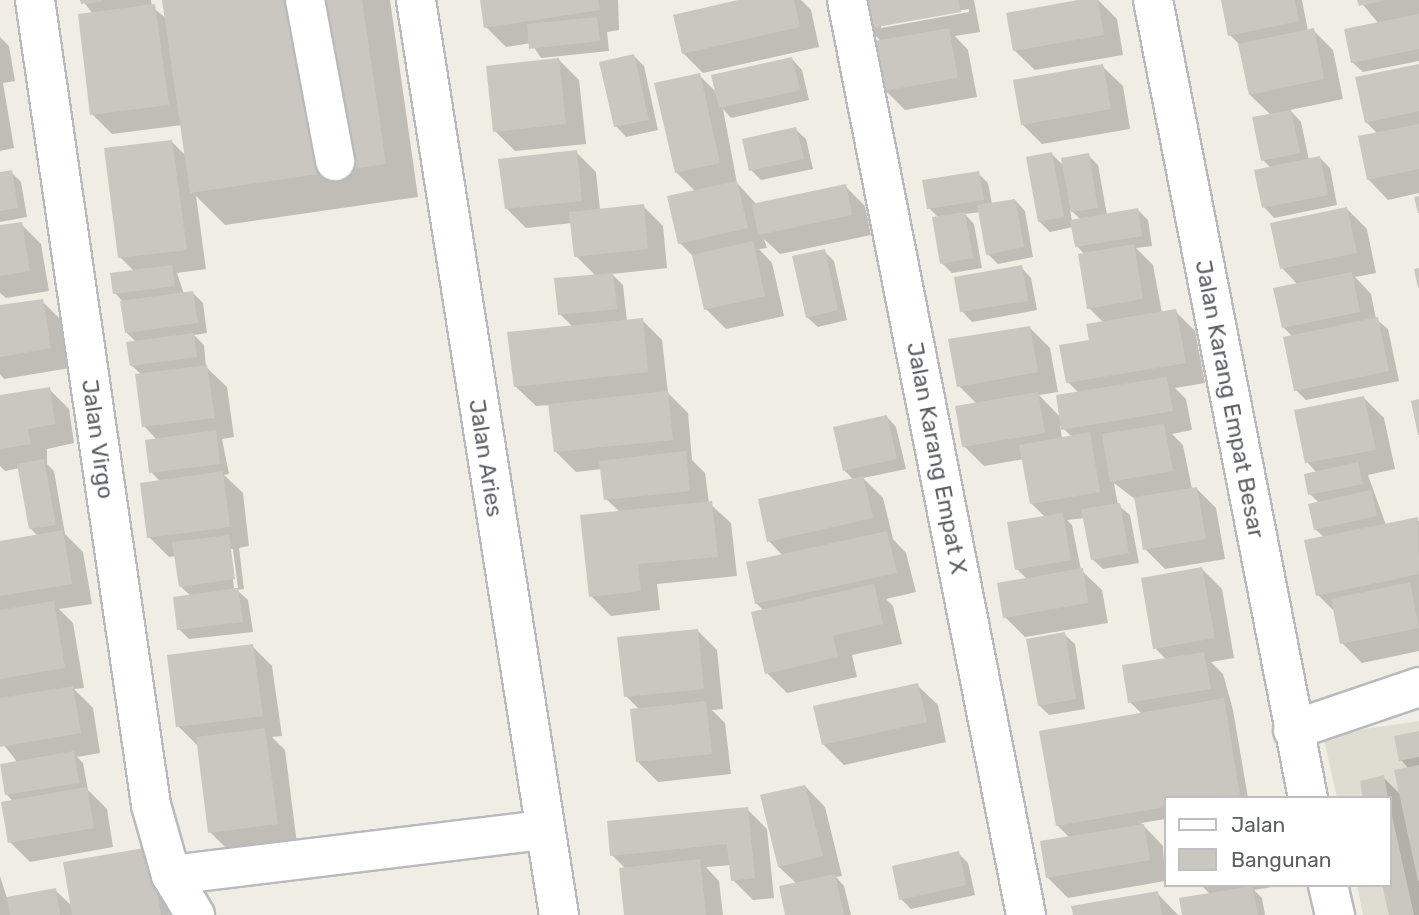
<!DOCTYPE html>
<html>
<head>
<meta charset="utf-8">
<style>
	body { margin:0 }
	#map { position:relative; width:1419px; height:915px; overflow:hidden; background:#efede4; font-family:Rubik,sans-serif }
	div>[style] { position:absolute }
	.education>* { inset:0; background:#dfdcd2 }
	.shadow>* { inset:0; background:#0003 }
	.building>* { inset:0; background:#cac7c1 }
	.roads { filter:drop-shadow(2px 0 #b7babe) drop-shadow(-2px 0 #b7babe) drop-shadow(0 2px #b7babe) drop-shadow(0 -2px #b7babe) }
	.street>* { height:38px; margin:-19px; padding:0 19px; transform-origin:19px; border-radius:19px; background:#fff }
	span { translate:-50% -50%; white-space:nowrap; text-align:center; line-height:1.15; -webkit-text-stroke:7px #fff; paint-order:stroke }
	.street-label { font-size:23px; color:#5c6065 }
	.legend { position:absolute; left:1164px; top:796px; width:228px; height:91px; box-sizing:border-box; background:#fff; border:2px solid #bebfc1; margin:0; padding:9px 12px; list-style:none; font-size:21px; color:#5c6065 }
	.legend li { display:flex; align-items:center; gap:14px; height:35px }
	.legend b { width:35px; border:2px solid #bebfc1 }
</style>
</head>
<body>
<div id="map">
	<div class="education">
		<i style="clip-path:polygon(1419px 721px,1419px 915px,1363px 915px,1357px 885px,1389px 885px,1389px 798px,1337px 798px,1323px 735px)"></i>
	</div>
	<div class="shadow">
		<i style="clip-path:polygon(evenodd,82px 0,151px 0,152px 7px,166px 18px,164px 0,390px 0,418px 197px,225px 225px,196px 196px,206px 269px,177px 273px,184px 294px,193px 293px,203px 303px,207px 333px,194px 335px,204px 345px,206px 367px,227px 387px,234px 437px,222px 439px,229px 474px,224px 475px,243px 493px,249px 546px,239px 548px,244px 589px,237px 590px,248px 600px,253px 632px,189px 639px,179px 629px,191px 596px,180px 586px,176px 556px,169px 557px,149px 537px,161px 482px,151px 472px,157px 440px,144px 426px,142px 375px,131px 365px,136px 342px,126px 332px,124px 303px,115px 293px,134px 271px,120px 257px,171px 141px,187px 157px,182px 125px,112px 134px,92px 114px,93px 14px,82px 0,229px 549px,233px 549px,238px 588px,234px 588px,229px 549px)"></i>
		<i style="clip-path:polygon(481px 0,618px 0,619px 30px,607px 32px,609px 51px,541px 58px,531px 43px,506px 47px,486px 27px)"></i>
		<i style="clip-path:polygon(746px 0,801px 0,811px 10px,819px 47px,703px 73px,683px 53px)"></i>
		<i style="clip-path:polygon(evenodd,863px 0,974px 0,980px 32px,955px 36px,968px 50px,977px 97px,905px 110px,885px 90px,881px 41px,868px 28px,863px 0,969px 9px,969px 12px,881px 28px,881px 24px,969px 9px)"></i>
		<i style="clip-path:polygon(1088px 0,1098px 0,1117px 19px,1123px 55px,1035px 70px,1014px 50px)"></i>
		<i style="clip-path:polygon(1223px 0,1302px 0,1308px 31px,1313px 30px,1333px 50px,1343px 99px,1290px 110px,1301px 122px,1309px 160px,1320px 158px,1330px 168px,1337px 205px,1274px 218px,1264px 207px,1271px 168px,1263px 160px,1271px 115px,1250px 95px,1240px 45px,1230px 35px)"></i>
		<i style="clip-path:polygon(1359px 0,1419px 0,1419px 61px,1363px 72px,1352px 62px,1379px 24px)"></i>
		<i style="clip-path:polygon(0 37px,9px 46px,15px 81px,3px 83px,14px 148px,0 151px)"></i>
		<i style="clip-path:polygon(634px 56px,644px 66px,658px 130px,626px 137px,616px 126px)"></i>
		<i style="clip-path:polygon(792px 59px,802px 70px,809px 100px,731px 118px,723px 109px,737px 183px,757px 205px,845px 186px,865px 206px,871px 235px,780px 254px,764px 239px,767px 248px,759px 249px,772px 263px,784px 316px,726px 329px,706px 309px,694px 257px,680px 243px,696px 192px,676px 172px,699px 75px,717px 93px)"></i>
		<i style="clip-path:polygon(559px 60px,579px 80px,586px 144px,515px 151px,495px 131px)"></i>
		<i style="clip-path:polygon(1102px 66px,1123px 86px,1130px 129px,1042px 144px,1022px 124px)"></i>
		<i style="clip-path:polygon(1419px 66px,1419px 193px,1388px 200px,1368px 179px,1378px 134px,1366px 122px)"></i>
		<i style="clip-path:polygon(795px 129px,806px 139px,813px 169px,761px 180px,751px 170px)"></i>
		<i style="clip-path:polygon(576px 152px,596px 172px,600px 210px,643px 206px,663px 226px,667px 268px,612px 274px,623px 285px,627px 322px,642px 320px,662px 340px,668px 393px,688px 413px,692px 460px,705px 473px,709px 503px,731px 523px,737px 576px,657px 584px,660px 610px,611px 616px,591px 596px,620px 512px,606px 499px,602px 469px,576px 472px,556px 452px,550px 405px,536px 406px,515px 386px,573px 327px,560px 314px,596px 276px,576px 256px,572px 223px,526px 228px,506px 208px)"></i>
		<i style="clip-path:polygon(evenodd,1052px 154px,1064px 166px,1088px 155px,1098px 165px,1107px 215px,1138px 210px,1148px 220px,1152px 246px,1136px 248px,1153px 265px,1162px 313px,1175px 311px,1195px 331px,1205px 383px,1175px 388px,1186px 399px,1192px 430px,1172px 434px,1183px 445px,1192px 489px,1196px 488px,1216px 508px,1225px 559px,1165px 569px,1145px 549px,1136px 500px,1114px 483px,1118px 505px,1130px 515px,1139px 563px,1103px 569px,1092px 559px,1085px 518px,1067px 520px,1072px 525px,1081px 570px,1102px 590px,1108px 623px,1025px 637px,1005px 617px,1027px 579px,1017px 569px,1046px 518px,1031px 503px,1024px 459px,984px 466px,964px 446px,977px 404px,959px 386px,1030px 328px,1050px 348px,1058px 392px,1039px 395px,1061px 418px,1079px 393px,1068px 382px,1104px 323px,1089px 308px,1084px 254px,1077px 246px,1073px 227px,1050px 232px,1039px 221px,1052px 154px,1070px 209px,1081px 220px,1072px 221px,1070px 209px,1052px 154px,1060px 425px,1072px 437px,1062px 439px,1060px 425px)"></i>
		<i style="clip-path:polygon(11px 172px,21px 182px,27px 217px,0 222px,0 173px)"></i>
		<i style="clip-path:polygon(978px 173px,988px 183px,992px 204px,1015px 200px,1025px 211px,1033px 257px,998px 264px,988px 254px,981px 212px,965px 214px,974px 224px,982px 268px,952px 273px,942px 263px,939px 218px,929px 208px)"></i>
		<i style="clip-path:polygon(1347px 209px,1367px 229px,1376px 273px,1355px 277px,1371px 294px,1376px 319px,1388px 329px,1399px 381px,1306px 400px,1296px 390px,1293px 337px,1284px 328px,1298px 285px,1282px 268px)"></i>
		<i style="clip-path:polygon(21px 224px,41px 244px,49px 291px,6px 298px,0 293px,0 227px)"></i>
		<i style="clip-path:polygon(824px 251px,834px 261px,847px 320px,818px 327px,807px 317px)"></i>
		<i style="clip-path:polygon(1021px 267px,1031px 278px,1037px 310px,972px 322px,962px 311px)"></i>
		<i style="clip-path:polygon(42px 301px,62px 321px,70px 368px,4px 379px,0 374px,0 307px)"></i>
		<i style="clip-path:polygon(49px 389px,69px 409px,74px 443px,47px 449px,47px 464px,54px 471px,65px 534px,83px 552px,92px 604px,59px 609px,73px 623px,84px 688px,74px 689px,93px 708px,100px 753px,77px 757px,83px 763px,88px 790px,107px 809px,113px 847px,30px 862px,10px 842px,14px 802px,7px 795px,18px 763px,0 740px,0 543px,38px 536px,30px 528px,20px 468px,5px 471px,0 466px,0 397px)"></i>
		<i style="clip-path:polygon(1364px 398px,1384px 418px,1395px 469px,1368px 475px,1386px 525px,1419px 521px,1419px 651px,1362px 663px,1342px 643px,1336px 613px,1318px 595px,1325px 538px,1315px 529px,1319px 503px,1310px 494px,1317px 473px,1307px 462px)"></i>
		<i style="clip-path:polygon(886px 416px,896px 427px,906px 469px,863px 478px,883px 498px,893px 539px,906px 553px,916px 592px,886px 599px,893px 606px,902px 644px,852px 655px,857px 677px,787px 693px,767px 673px,764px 611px,757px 604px,748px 564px,783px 556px,769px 541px,854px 480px,844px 470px)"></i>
		<i style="clip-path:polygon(1202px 569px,1222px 589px,1234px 658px,1211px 662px,1223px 674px,1233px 710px,1248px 798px,1165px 798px,1165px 819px,1141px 823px,1163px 846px,1165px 881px,1068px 898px,1048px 878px,1070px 838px,1057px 825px,1142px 714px,1130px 702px,1167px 660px,1155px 648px)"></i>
		<i style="clip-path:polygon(697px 630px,717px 650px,723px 709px,712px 710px,725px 723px,731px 774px,658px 782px,638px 762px,640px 710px,626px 696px)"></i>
		<i style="clip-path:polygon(1064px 634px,1075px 644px,1085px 709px,1049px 715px,1039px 705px)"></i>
		<i style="clip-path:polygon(252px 646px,272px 666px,282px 736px,272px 737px,285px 750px,297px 844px,230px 852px,210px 832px,198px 746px,178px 726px)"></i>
		<i style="clip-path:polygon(917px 685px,938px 705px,946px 742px,844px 765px,824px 745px,815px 707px)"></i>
		<i style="clip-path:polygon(1419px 733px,1419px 915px,1391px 915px,1389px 798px,1365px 798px,1383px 777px,1401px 795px,1409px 769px,1401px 760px)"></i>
		<i style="clip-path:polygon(805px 786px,825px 807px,842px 876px,836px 877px,844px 886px,851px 915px,787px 915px,797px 884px,779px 867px)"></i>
		<i style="clip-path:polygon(747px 809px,767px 829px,774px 898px,753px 900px,733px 880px,731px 865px,706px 867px,719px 881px,723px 915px,626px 915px,626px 869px,612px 855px)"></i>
		<i style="clip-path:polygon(958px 853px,968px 863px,975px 895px,911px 909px,901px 899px)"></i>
		<i style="clip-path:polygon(159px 859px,169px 915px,0 915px,0 876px,7px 898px,55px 890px,73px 907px)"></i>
		<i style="clip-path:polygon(1201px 885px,1284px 885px,1254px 890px,1262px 898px,1265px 915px,1184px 915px,1210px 894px)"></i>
		<i style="clip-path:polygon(1157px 893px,1178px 915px,1075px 915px)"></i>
	</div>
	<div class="building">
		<i style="clip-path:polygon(80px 0,101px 0,101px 2px,81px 4px)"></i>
		<i style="clip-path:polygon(162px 0,362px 0,386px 164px,190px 193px)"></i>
		<i style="clip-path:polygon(480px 0,598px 0,600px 10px,484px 28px)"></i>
		<i style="clip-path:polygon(738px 0,794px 0,800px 27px,682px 54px,673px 15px)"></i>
		<i style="clip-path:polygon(861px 0,958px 0,961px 12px,866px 29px)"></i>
		<i style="clip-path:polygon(1078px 0,1098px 0,1104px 35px,1013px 51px,1006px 13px)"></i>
		<i style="clip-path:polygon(1221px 0,1295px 0,1299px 21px,1228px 36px)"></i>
		<i style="clip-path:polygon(1357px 0,1383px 0,1384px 1px,1359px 6px)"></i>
		<i style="clip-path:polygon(155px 4px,169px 105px,90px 115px,78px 14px)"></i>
		<i style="clip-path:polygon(1419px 14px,1419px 49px,1351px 63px,1344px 29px)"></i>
		<i style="clip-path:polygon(597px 17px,600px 41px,529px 49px,527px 24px)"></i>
		<i style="clip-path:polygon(949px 28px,958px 78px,883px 91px,875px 41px)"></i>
		<i style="clip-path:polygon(1314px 28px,1324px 79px,1249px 95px,1238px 44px)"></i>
		<i style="clip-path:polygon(634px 54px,649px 120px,614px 127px,599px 62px)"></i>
		<i style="clip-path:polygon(792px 57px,800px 90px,719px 108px,711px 75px)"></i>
		<i style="clip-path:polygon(559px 58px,566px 124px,493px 132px,486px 66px)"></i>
		<i style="clip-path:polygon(1103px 64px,1111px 109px,1021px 125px,1013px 80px)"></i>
		<i style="clip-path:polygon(1419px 64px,1419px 111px,1365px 123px,1355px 77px)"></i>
		<i style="clip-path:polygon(700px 73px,720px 163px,675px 173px,654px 83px)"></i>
		<i style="clip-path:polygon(1291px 110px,1300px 153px,1261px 161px,1252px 117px)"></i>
		<i style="clip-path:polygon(1419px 124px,1419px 169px,1367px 180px,1358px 136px)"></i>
		<i style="clip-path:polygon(796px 127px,804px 159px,749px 171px,742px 139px)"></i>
		<i style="clip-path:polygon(172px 140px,187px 250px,118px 258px,104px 148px)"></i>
		<i style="clip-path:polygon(577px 150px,582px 201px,505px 209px,498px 159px)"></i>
		<i style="clip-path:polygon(1052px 152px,1064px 217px,1038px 222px,1026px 157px)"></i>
		<i style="clip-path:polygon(1089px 153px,1098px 208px,1071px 212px,1061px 158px)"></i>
		<i style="clip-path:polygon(1320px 156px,1328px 195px,1262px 208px,1254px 170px)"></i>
		<i style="clip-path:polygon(12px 170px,18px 208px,0 211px,0 172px)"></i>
		<i style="clip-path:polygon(979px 171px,984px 200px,927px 209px,922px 180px)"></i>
		<i style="clip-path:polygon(737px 181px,748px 228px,678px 244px,667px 196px)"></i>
		<i style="clip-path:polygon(846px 184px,852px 215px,758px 235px,752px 204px)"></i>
		<i style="clip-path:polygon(1419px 196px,1419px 213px,1418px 213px,1414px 197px)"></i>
		<i style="clip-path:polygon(1015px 199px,1024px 247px,986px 255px,977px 205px)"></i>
		<i style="clip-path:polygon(644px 204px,648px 249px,574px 257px,569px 212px)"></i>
		<i style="clip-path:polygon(1347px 207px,1357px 253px,1280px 269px,1270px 223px)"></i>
		<i style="clip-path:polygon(1138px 208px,1142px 236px,1075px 247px,1070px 220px)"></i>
		<i style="clip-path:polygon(965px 212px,973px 258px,940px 264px,932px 217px)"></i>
		<i style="clip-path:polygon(22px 222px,30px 271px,0 276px,0 225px)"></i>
		<i style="clip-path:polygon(753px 241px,765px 296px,704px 310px,692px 255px)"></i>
		<i style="clip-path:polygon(1134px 244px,1143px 299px,1087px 309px,1078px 254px)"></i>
		<i style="clip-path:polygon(825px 249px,838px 310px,806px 318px,792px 256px)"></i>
		<i style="clip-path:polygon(172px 265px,175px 286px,113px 294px,110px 273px)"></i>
		<i style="clip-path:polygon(1022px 265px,1028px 301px,960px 312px,954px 277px)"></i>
		<i style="clip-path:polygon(1419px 268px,1419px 288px,1418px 288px,1414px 269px)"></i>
		<i style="clip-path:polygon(1352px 272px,1360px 312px,1282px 328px,1273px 288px)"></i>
		<i style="clip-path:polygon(613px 273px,617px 309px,558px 315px,554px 278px)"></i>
		<i style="clip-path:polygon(193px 291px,198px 323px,125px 333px,120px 301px)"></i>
		<i style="clip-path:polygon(43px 299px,51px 348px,0 357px,0 305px)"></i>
		<i style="clip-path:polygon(1176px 309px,1186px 363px,1066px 383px,1059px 345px,1089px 340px,1086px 324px)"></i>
		<i style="clip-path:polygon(1378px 317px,1389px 371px,1294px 391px,1283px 337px)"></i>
		<i style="clip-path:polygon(643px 318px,648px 372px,514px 387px,507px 332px)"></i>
		<i style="clip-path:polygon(1030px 326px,1038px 372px,957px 387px,948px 339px)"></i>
		<i style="clip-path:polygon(194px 333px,197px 357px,130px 366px,126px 342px)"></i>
		<i style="clip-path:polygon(207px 365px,215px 418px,142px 427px,135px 374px)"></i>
		<i style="clip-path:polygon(1167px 377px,1173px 411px,1061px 430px,1056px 395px)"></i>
		<i style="clip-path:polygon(50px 387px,55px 424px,28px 429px,31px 444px,0 449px,0 395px)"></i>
		<i style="clip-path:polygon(668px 391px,673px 440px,554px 452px,548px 404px)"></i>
		<i style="clip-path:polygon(1038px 392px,1045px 433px,962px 447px,955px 406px)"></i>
		<i style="clip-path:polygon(1364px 396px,1376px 450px,1305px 463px,1294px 410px)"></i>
		<i style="clip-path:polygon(1419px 399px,1419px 435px,1418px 435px,1411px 401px)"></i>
		<i style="clip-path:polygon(887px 415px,897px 459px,843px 471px,833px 427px)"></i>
		<i style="clip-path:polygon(1164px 424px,1173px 471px,1110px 482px,1102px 434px)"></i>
		<i style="clip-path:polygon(216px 430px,220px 464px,149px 473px,145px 440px)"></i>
		<i style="clip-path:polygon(1090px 432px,1100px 492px,1030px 504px,1019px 445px)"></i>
		<i style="clip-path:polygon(686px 451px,690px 491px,604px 500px,599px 461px)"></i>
		<i style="clip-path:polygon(44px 459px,56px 525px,29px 529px,17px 464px)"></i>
		<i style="clip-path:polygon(1358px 462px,1363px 484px,1308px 495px,1304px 474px)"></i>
		<i style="clip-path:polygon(223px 471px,230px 527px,147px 538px,140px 483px)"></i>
		<i style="clip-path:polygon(863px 476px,873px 518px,767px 542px,758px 499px)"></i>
		<i style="clip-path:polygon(1197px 487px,1206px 539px,1143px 550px,1134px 497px)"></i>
		<i style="clip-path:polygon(1371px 490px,1377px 516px,1314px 530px,1308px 504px)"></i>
		<i style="clip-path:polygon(712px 501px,718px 557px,638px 564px,641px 591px,589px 597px,580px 515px)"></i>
		<i style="clip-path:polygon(1120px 503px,1129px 553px,1091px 560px,1081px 509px)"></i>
		<i style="clip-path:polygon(1063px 513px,1071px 560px,1015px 570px,1007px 522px)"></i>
		<i style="clip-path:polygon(1418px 517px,1419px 574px,1316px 596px,1304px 540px)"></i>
		<i style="clip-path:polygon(63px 530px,72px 584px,0 596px,0 541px)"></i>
		<i style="clip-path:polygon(887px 531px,897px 573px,755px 604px,746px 562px)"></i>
		<i style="clip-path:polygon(229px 535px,235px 579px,179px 587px,172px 542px)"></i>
		<i style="clip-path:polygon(1202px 567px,1215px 638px,1153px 649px,1141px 578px)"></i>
		<i style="clip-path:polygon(1083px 568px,1088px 603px,1003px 618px,997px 583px)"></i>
		<i style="clip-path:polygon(1410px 582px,1419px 628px,1340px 644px,1331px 599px)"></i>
		<i style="clip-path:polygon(874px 584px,883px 624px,833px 636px,838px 657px,765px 674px,751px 612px)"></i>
		<i style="clip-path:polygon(238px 588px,243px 622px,177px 630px,173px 597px)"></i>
		<i style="clip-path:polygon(54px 601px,65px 668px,0 679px,0 610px)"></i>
		<i style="clip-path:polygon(698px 629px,704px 689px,624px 697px,617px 637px)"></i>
		<i style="clip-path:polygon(1065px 632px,1076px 699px,1038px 706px,1026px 639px)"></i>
		<i style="clip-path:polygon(253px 644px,263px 716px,176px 727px,167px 655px)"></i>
		<i style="clip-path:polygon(1204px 652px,1211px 689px,1128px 703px,1122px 665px)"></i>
		<i style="clip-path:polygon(918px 683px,927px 722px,822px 745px,813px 706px)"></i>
		<i style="clip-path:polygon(73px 686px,81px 733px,0 747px,0 698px)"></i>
		<i style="clip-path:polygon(1224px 698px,1240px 795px,1165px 798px,1165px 807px,1056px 826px,1039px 731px)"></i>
		<i style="clip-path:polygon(706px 701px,712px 754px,636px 762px,630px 709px)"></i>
		<i style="clip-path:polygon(265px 728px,278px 824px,208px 833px,196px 737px)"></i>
		<i style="clip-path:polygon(1419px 731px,1419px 757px,1399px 761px,1394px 736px)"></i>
		<i style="clip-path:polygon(74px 751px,79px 783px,5px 795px,0 764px)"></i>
		<i style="clip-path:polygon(1419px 765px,1419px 881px,1418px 881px,1394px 770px)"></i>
		<i style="clip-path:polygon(1384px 775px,1388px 798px,1363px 798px,1360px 781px)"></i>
		<i style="clip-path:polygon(805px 785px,823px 856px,778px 867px,760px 795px)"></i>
		<i style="clip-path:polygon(87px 787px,94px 828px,8px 843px,1px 802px)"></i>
		<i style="clip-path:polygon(748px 807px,755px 878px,731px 881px,727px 844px,610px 856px,607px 821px)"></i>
		<i style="clip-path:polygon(1390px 807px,1414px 915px,1389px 915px,1382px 885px,1389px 885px)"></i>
		<i style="clip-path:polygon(1144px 824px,1150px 860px,1046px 878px,1040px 841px)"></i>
		<i style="clip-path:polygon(150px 847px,161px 915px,72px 915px,63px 862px)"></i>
		<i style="clip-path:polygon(959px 851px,966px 885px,899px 900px,892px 866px)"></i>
		<i style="clip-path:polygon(700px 859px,706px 915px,624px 915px,619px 868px)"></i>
		<i style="clip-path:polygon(835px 874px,844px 915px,785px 915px,779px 886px)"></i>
		<i style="clip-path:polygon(1252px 886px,1258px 915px,1182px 915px,1179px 898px)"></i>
		<i style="clip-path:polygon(56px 888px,60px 915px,10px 915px,7px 897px)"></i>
		<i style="clip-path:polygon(1158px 891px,1162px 915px,1073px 915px,1071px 906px)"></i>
	</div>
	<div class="roads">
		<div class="street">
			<i style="left:35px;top:0;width:813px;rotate:81.8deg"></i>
			<i style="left:151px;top:805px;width:73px;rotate:74.1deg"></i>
			<i style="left:171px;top:875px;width:47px;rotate:59deg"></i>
			<i style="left:305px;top:0;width:164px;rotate:79.4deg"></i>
			<i style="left:416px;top:0;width:926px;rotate:81.12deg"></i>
			<i style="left:847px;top:0;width:932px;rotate:78.93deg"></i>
			<i style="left:1153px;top:0;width:813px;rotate:79.01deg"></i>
			<i style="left:1293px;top:730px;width:133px;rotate:-18.8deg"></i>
			<i style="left:171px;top:875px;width:375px;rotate:-6.9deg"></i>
			<i style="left:1328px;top:885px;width:31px;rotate:77deg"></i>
		</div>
	</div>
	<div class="street-label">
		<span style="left:1230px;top:399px;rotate:79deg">Jalan Karang Empat Besar</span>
		<span style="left:98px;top:439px;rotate:82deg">Jalan Virgo</span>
		<span style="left:486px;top:458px;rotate:81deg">Jalan Aries</span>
		<span style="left:937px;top:458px;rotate:79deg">Jalan Karang Empat X</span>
	</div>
	<ul class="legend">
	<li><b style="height:9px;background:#fff"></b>Jalan</li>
	<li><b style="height:19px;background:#cac7c1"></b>Bangunan</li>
	</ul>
</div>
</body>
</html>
